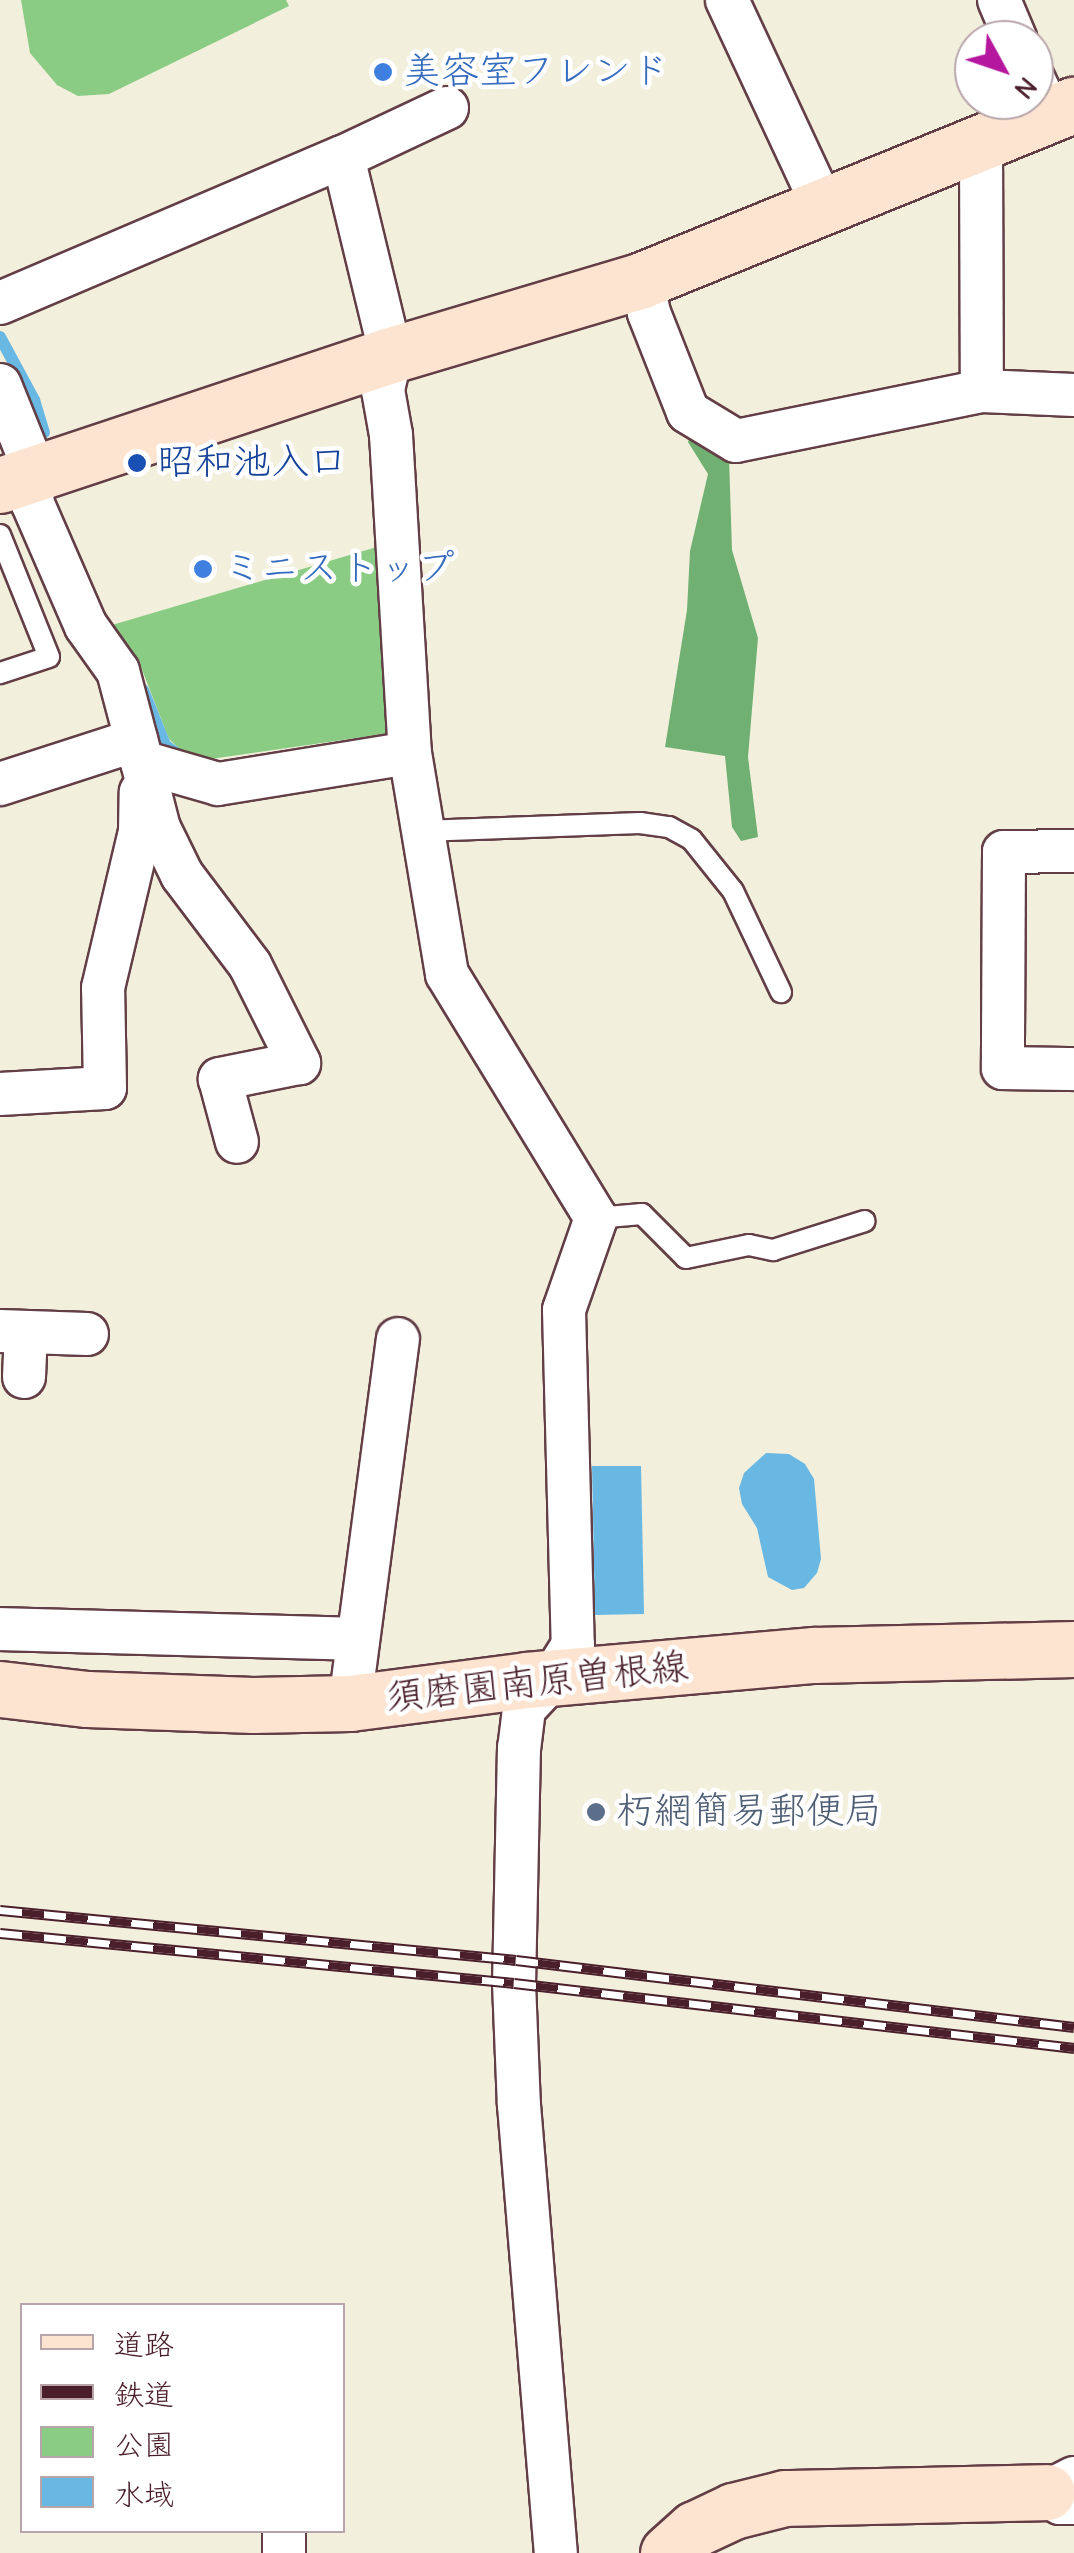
<!DOCTYPE html>
<html>
<head>
<meta charset="utf-8">
<style>
	body { margin:0 }
	#map { position:relative; width:1074px; height:2553px; overflow:hidden; background:#f3efdd; font-family:"Comic Neue","Klee One",sans-serif }
	div>[style] { position:absolute }
	.green>* { inset:0; background:#8bcc84 }
	.forest>* { inset:0; background:#70b072 }
	.water>* { inset:0; background:#68b8e3 }
	.stream>* { height:12px; margin:-6px; padding:0 6px; transform-origin:6px; border-radius:6px; background:#68b8e3 }
	.roads { filter:drop-shadow(2px 0 #633e46) drop-shadow(-2px 0 #633e46) drop-shadow(0 2px #633e46) drop-shadow(0 -2px #633e46) }
	.lane>* { height:20px; margin:-10px; padding:0 10px; transform-origin:10px; border-radius:10px; background:#fff }
	.street>* { height:42px; margin:-21px; padding:0 21px; transform-origin:21px; border-radius:21px; background:#fff }
	.secondary>* { height:55px; margin:-27.5px; padding:0 27.5px; transform-origin:27.5px; border-radius:27.5px; background:#fde4d1 }
	.rail>* { height:11px; margin-top:-5.5px; transform-origin:0; background:repeating-linear-gradient(90deg,#fff 0 22px,#4a1f2b 0 44px); box-sizing:border-box; border-block:2px solid #4a1f2b }
	.dots>* { width:28px; height:28px; translate:-50% -50%; box-sizing:border-box; border:5px solid #fff; border-radius:50% }
	span { translate:-50% -50%; white-space:nowrap; text-align:center; line-height:1.15; -webkit-text-stroke:9px #fff; paint-order:stroke }
	.shop-label { font-size:38px; color:#366cbe }
	.left { translate:0 -50%; text-align:left }
	.transit-label { font-size:38px; color:#164399 }
	.street-label { font-size:38px; color:#4a1f2b }
	.service-label { font-size:38px; color:#4e5e75 }
	.legend { position:absolute; left:20px; top:2303px; width:325px; height:230px; box-sizing:border-box; background:#fff; border:2px solid #b7a5aa; margin:0; padding:12px 18px; list-style:none; font-size:30px; color:#4a1f2b }
	.legend li { display:flex; align-items:center; gap:20px; height:50px }
	.legend b { width:50px; border:2px solid #b7a5aa }
	.north { position:absolute; left:954px; top:20px; width:100px; height:100px; box-sizing:border-box; background:#fff; border:2px solid #b7a5aa; border-radius:50%; rotate:130deg; font-size:28px; font-weight:700; line-height:40px; text-align:center; color:#4a1f2b }
	.north::after { content:''; display:block; margin:auto; width:35px; height:45px; background:#b5179e; clip-path:polygon(50% 0,100% 100%,50% 72%,0 100%) }
</style>
</head>
<body>
<div id="map">
	<div class="green">
		<i style="clip-path:polygon(21px 0,286px 0,289px 6px,109px 94px,78px 96px,57px 85px,30px 53px)"></i>
		<i style="clip-path:polygon(387px 544px,398px 732px,204px 760px,185px 754px,169px 739px,139px 662px,112px 625px)"></i>
	</div>
	<div class="forest">
		<i style="clip-path:polygon(692px 432px,729px 458px,732px 550px,758px 638px,748px 757px,758px 837px,741px 841px,732px 827px,725px 756px,665px 747px,687px 610px,690px 551px,708px 474px,688px 442px)"></i>
	</div>
	<div class="water">
		<i style="clip-path:polygon(766px 1453px,789px 1454px,805px 1464px,814px 1479px,821px 1559px,817px 1573px,804px 1588px,792px 1590px,768px 1577px,757px 1528px,742px 1504px,739px 1488px,744px 1473px)"></i>
		<i style="clip-path:polygon(592px 1466px,641px 1466px,644px 1614px,595px 1615px)"></i>
	</div>
	<div class="stream">
		<i style="left:0;top:337px;width:72px;rotate:61.6deg"></i>
		<i style="left:34px;top:400px;width:34px;rotate:73deg"></i>
		<i style="left:143px;top:690px;width:59px;rotate:68.2deg"></i>
		<i style="left:165px;top:745px;width:21px;rotate:37deg"></i>
	</div>
	<div class="roads">
		<div class="lane">
			<i style="left:0;top:535px;width:131px;rotate:68.1deg"></i>
			<i style="left:49px;top:657px;width:52px;rotate:161.9deg"></i>
			<i style="left:422px;top:831px;width:218px;rotate:-2.1deg"></i>
			<i style="left:640px;top:823px;width:29px;rotate:8deg"></i>
			<i style="left:669px;top:827px;width:26px;rotate:29deg"></i>
			<i style="left:692px;top:840px;width:65px;rotate:51.2deg"></i>
			<i style="left:733px;top:891px;width:112px;rotate:64.6deg"></i>
			<i style="left:596px;top:1218px;width:46px;rotate:-5deg"></i>
			<i style="left:642px;top:1214px;width:62px;rotate:45deg"></i>
			<i style="left:686px;top:1258px;width:64px;rotate:-11.7deg"></i>
			<i style="left:749px;top:1245px;width:25px;rotate:12deg"></i>
			<i style="left:773px;top:1250px;width:96px;rotate:-17.5deg"></i>
		</div>
		<div class="street">
			<i style="left:727px;top:0;width:230px;rotate:65deg"></i>
			<i style="left:999px;top:0;width:43px;rotate:67deg"></i>
			<i style="left:1034px;top:80px;width:38px;rotate:65deg"></i>
			<i style="left:447px;top:108px;width:115px;rotate:154.8deg"></i>
			<i style="left:343px;top:157px;width:204px;rotate:76.4deg"></i>
			<i style="left:391px;top:355px;width:36px;rotate:103deg"></i>
			<i style="left:383px;top:390px;width:46px;rotate:79.9deg"></i>
			<i style="left:391px;top:435px;width:319px;rotate:86.6deg"></i>
			<i style="left:410px;top:753px;width:224px;rotate:80.5deg"></i>
			<i style="left:447px;top:974px;width:286px;rotate:58.6deg"></i>
			<i style="left:596px;top:1218px;width:97px;rotate:109.2deg"></i>
			<i style="left:564px;top:1310px;width:335px;rotate:88.5deg"></i>
			<i style="left:573px;top:1645px;width:41px;rotate:122.2deg"></i>
			<i style="left:551px;top:1680px;width:40px;rotate:133deg"></i>
			<i style="left:524px;top:1709px;width:38px;rotate:97deg"></i>
			<i style="left:519px;top:1747px;width:236px;rotate:91.2deg"></i>
			<i style="left:514px;top:1983px;width:122px;rotate:87.7deg"></i>
			<i style="left:519px;top:2105px;width:450px;rotate:85.3deg"></i>
			<i style="left:981px;top:143px;width:248px;rotate:89.8deg"></i>
			<i style="left:642px;top:280px;width:34px;rotate:78deg"></i>
			<i style="left:649px;top:313px;width:106px;rotate:68.5deg"></i>
			<i style="left:688px;top:412px;width:56px;rotate:31.1deg"></i>
			<i style="left:736px;top:441px;width:251px;rotate:-11.5deg"></i>
			<i style="left:982px;top:391px;width:92px;rotate:2.5deg"></i>
			<i style="left:0;top:303px;width:373px;rotate:-23.1deg"></i>
			<i style="left:0;top:385px;width:94px;rotate:68.1deg"></i>
			<i style="left:35px;top:472px;width:30px;rotate:96deg"></i>
			<i style="left:32px;top:502px;width:135px;rotate:66.5deg"></i>
			<i style="left:86px;top:626px;width:55px;rotate:54.6deg"></i>
			<i style="left:118px;top:671px;width:94px;rotate:75.2deg"></i>
			<i style="left:142px;top:762px;width:79px;rotate:16.1deg"></i>
			<i style="left:218px;top:784px;width:194px;rotate:-9.2deg"></i>
			<i style="left:142px;top:762px;width:68px;rotate:75.6deg"></i>
			<i style="left:159px;top:828px;width:52px;rotate:63.9deg"></i>
			<i style="left:182px;top:875px;width:113px;rotate:52.9deg"></i>
			<i style="left:250px;top:965px;width:110px;rotate:63.4deg"></i>
			<i style="left:299px;top:1063px;width:81px;rotate:168.6deg"></i>
			<i style="left:220px;top:1079px;width:65px;rotate:74.9deg"></i>
			<i style="left:0;top:784px;width:143px;rotate:-17.9deg"></i>
			<i style="left:1074px;top:851px;width:70px;rotate:179.2deg"></i>
			<i style="left:1004px;top:852px;width:216px;rotate:90.3deg"></i>
			<i style="left:1003px;top:1068px;width:71px;rotate:0.8deg"></i>
			<i style="left:0;top:1094px;width:105px;rotate:-3.3deg"></i>
			<i style="left:105px;top:1088px;width:100px;rotate:-91.1deg"></i>
			<i style="left:103px;top:988px;width:161px;rotate:-76.7deg"></i>
			<i style="left:140px;top:831px;width:39px;rotate:-89deg"></i>
			<i style="left:0;top:1331px;width:87px;rotate:2deg"></i>
			<i style="left:24px;top:1377px;width:45px;rotate:-87.5deg"></i>
			<i style="left:0;top:1629px;width:358px;rotate:1.6deg"></i>
			<i style="left:350px;top:1703px;width:367px;rotate:-82.5deg"></i>
			<i style="left:1074px;top:2478px;width:30px;rotate:153deg"></i>
			<i style="left:1047px;top:2492px;width:17px;rotate:40deg"></i>
			<i style="left:1060px;top:2503px;width:14px"></i>
			<i style="left:284px;top:2553px;width:23px;rotate:-90deg"></i>
		</div>
		<div class="secondary">
			<i style="left:0;top:485px;width:412px;rotate:-18.4deg"></i>
			<i style="left:391px;top:355px;width:262px;rotate:-16.6deg"></i>
			<i style="left:642px;top:280px;width:466px;rotate:-22.1deg"></i>
			<i style="left:0;top:1689px;width:88px;rotate:6.6deg"></i>
			<i style="left:87px;top:1699px;width:166px;rotate:2.1deg"></i>
			<i style="left:253px;top:1705px;width:97px;rotate:-1.2deg"></i>
			<i style="left:350px;top:1703px;width:177px;rotate:-7.4deg"></i>
			<i style="left:526px;top:1680px;width:289px;rotate:-5deg"></i>
			<i style="left:814px;top:1655px;width:260px;rotate:-1.3deg"></i>
			<i style="left:668px;top:2553px;width:36px;rotate:-42deg"></i>
			<i style="left:695px;top:2529px;width:42px;rotate:-25.3deg"></i>
			<i style="left:733px;top:2511px;width:54px;rotate:-14deg"></i>
			<i style="left:785px;top:2498px;width:262px;rotate:-1.3deg"></i>
		</div>
	</div>
	<div class="rail">
		<i style="left:0;top:1910px;width:518px;rotate:5.53deg"></i>
		<i style="left:516px;top:1960px;width:562px;rotate:6.85deg"></i>
		<i style="left:0;top:1933px;width:516px;rotate:5.56deg"></i>
		<i style="left:514px;top:1983px;width:564px;rotate:6.62deg"></i>
	</div>
	<div class="dots">
		<i style="left:383px;top:72px;background:#3f7fe0"></i>
		<i style="left:137px;top:463px;background:#1a4fb4"></i>
		<i style="left:203px;top:569px;background:#3f7fe0"></i>
		<i style="left:596px;top:1812px;background:#5c6f8a"></i>
	</div>
	<div class="shop-label">
		<span class="left" style="left:403px;top:72px">美容室フレンド</span>
		<span class="left" style="left:223px;top:569px">ミニストップ</span>
	</div>
	<div class="transit-label">
		<span class="left" style="left:157px;top:463px">昭和池入口</span>
	</div>
	<div class="street-label">
		<span style="left:537px;top:1683px;rotate:-6deg">須磨園南原曽根線</span>
	</div>
	<div class="service-label">
		<span class="left" style="left:616px;top:1812px">朽網簡易郵便局</span>
	</div>
	<ul class="legend">
	<li><b style="height:12px;background:#fde4d1"></b>道路</li>
	<li><b style="height:12px;background:#4a1f2b"></b>鉄道</li>
	<li><b style="height:28px;background:#8bcc84"></b>公園</li>
	<li><b style="height:28px;background:#68b8e3"></b>水域</li>
	</ul>
	<div class="north">N</div>
</div>
</body>
</html>
